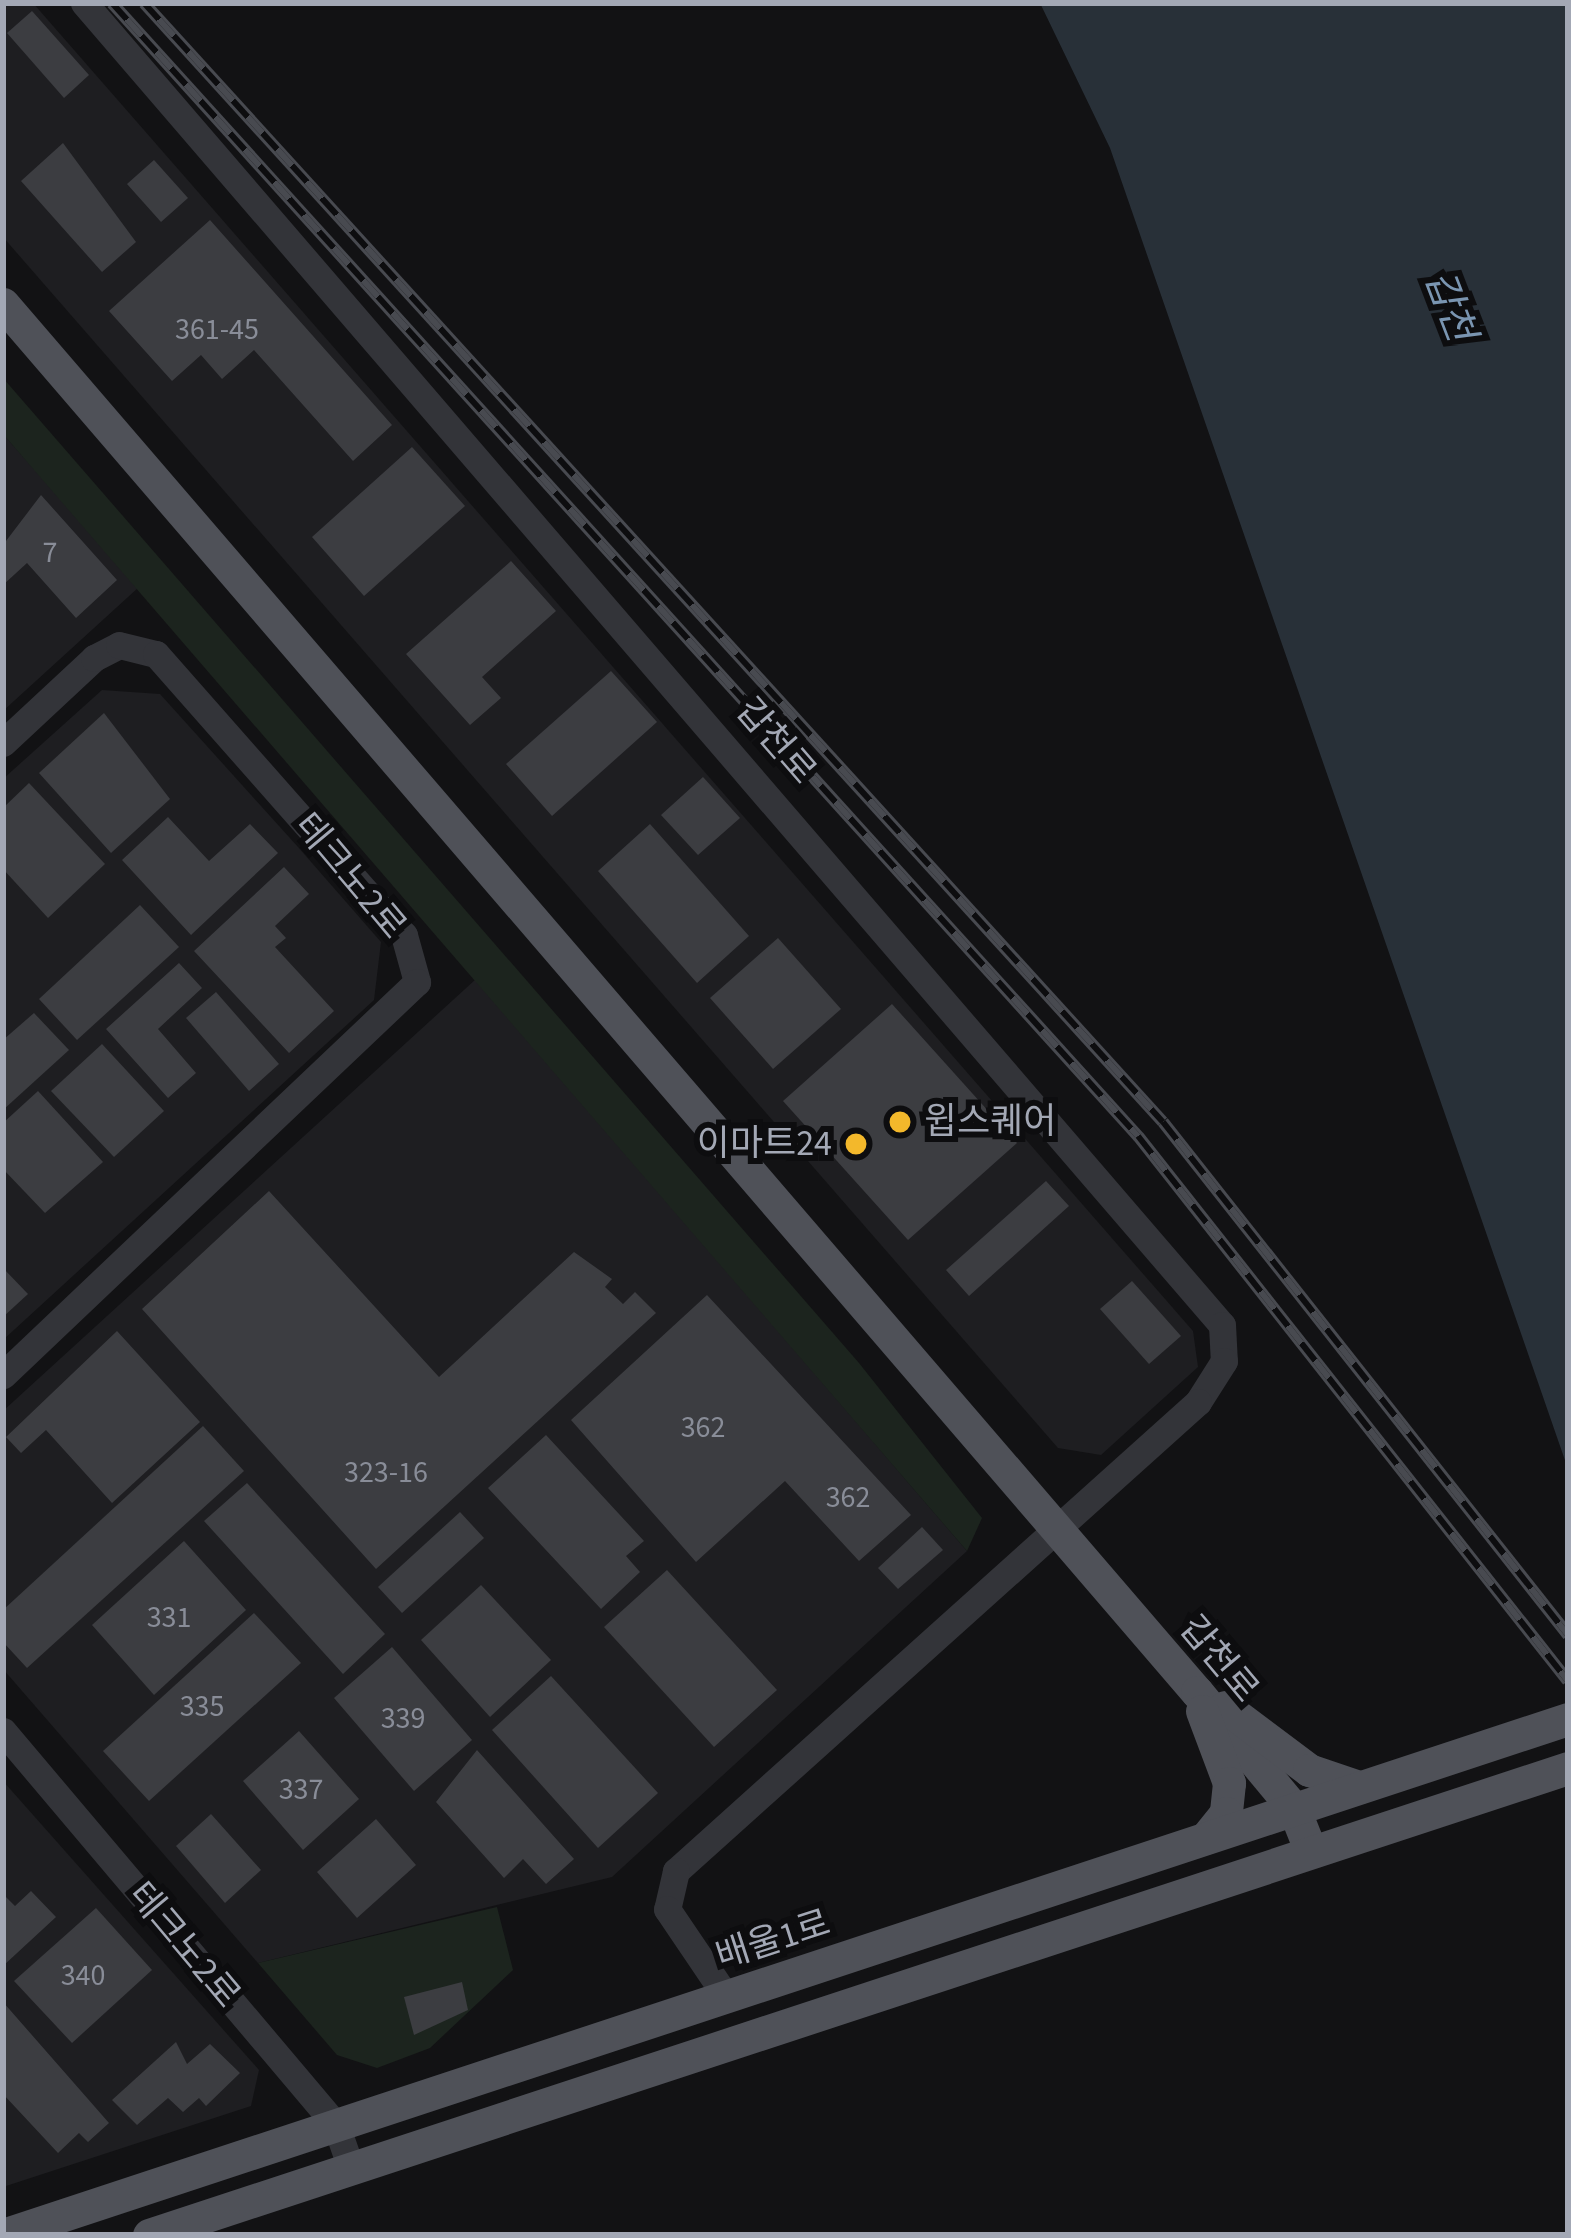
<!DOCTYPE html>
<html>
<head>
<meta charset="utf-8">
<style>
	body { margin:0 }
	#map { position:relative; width:1571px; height:2238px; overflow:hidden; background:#121214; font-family:"Source Sans 3","Noto Sans KR",sans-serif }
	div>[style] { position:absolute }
	.built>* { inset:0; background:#1e1e21 }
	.green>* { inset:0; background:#1c241e }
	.water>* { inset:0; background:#283038 }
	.building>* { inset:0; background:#3c3d41 }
	.minor>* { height:27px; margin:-13.5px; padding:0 13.5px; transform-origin:13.5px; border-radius:13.5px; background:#333439 }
	.major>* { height:33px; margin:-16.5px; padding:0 16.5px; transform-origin:16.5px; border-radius:16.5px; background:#4f5158 }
	.rail>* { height:12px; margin-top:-6px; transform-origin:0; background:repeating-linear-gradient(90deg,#0d0d0f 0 22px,#484a50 0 44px); box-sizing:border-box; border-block:3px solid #484a50 }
	.dots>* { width:33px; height:33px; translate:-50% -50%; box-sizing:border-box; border:6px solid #0d0d0f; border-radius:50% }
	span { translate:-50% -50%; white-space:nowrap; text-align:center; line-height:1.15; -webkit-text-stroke:12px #0d0d0f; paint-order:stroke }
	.number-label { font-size:30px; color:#898d98 }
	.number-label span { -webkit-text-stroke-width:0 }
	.street-label { font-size:36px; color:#a3a8b5 }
	.poi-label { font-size:36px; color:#a3a8b5 }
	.left { translate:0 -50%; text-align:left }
	.right { translate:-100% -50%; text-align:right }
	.water-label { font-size:39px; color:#7a95b1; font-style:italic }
	.frame { position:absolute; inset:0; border:6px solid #a3a8b5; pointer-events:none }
</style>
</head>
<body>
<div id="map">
	<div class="built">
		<i style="clip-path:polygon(3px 3px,33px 3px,1193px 1331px,1198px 1367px,1101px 1455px,1058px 1448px,3px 237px)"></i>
		<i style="clip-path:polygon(3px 434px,139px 587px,3px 711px)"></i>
		<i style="clip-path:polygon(102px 690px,160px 694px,298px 847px,381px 942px,374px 1000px,3px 1340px,3px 779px)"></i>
		<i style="clip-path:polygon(476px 979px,967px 1551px,612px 1877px,258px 1963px,3px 1669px,3px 1411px)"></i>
		<i style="clip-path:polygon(3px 1781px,259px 2070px,251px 2106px,3px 2187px)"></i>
	</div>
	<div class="green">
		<i style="clip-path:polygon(3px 378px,859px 1363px,982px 1518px,967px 1551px,3px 434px)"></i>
		<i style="clip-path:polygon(497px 1907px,513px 1970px,430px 2048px,377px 2068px,337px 2055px,258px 1963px)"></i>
	</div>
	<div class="water">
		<i style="clip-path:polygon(1040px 3px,1568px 3px,1568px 1469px,1110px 148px)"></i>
	</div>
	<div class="building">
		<i style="clip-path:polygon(32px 11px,89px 75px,64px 98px,7px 33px)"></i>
		<i style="clip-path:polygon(63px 143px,136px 242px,102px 272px,21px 181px)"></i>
		<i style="clip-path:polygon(154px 160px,188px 198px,161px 222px,127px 184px)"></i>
		<i style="clip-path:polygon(210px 220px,392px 425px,353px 461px,254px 350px,222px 379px,201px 355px,172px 381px,109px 311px)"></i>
		<i style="clip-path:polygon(412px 447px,465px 506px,364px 596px,312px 537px)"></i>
		<i style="clip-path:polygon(41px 495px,117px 580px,76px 618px,27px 563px,3px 585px,6px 541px)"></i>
		<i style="clip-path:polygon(511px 561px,556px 611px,482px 677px,501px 698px,470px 725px,406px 654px)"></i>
		<i style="clip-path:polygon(611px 671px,657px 722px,552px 816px,506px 764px)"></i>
		<i style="clip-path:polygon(104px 713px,170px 799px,111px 853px,39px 773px)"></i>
		<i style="clip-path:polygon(703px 777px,740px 818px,698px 855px,661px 815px)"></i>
		<i style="clip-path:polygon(29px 783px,105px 864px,48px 918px,3px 869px,3px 808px)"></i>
		<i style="clip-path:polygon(168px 817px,209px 861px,250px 824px,278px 853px,191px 935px,122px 860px)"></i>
		<i style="clip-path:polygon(650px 824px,749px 936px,697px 983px,598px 871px)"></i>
		<i style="clip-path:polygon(284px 867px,309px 894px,275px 926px,286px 938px,275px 947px,334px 1011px,289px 1053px,194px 951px)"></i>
		<i style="clip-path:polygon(140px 905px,179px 947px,77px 1040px,39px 999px)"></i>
		<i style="clip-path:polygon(778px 938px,841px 1009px,773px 1069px,710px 998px)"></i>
		<i style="clip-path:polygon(179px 963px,202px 988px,158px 1029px,196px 1073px,168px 1098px,106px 1029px)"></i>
		<i style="clip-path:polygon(216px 992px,279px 1064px,249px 1091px,186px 1018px)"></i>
		<i style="clip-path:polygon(892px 1004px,1017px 1143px,908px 1240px,783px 1101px)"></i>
		<i style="clip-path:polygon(34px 1013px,69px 1050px,3px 1110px,3px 1040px)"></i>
		<i style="clip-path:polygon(102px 1044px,164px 1111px,114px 1157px,51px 1091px)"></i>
		<i style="clip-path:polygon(38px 1091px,103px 1162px,45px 1213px,3px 1169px,3px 1123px)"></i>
		<i style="clip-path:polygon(1046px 1181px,1069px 1206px,969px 1296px,946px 1270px)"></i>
		<i style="clip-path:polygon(269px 1191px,439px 1377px,574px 1252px,612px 1279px,605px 1287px,623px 1304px,635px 1292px,656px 1313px,376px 1569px,142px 1309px)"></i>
		<i style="clip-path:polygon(3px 1268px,28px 1294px,3px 1317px)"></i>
		<i style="clip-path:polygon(1132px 1281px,1181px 1336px,1149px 1364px,1100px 1309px)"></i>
		<i style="clip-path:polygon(707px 1295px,911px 1515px,859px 1561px,785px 1481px,696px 1562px,571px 1420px)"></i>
		<i style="clip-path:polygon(117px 1331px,200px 1422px,112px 1503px,46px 1430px,21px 1453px,6px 1437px)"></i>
		<i style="clip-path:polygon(203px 1426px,244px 1471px,27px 1668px,3px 1642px,3px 1610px)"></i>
		<i style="clip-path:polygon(546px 1435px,644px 1541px,626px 1556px,640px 1572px,601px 1609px,488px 1488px)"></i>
		<i style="clip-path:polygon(247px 1483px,385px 1634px,343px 1674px,204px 1521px)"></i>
		<i style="clip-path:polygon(460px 1512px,484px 1538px,402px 1613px,378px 1587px)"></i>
		<i style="clip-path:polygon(922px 1527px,943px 1550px,898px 1589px,878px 1568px)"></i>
		<i style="clip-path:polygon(184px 1541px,246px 1610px,154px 1695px,92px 1625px)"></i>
		<i style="clip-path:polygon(667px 1570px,777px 1690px,714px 1747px,604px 1627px)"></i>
		<i style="clip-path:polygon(481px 1585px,551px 1660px,490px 1717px,421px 1640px)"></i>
		<i style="clip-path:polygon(254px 1613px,301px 1663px,149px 1801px,103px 1751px)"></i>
		<i style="clip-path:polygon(392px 1647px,472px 1740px,414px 1791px,334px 1698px)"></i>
		<i style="clip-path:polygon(551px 1676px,658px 1793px,598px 1848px,492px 1730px)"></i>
		<i style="clip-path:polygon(299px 1731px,359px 1799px,303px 1850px,243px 1781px)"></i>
		<i style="clip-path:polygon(477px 1750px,574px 1859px,546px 1884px,523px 1859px,504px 1878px,436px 1802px)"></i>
		<i style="clip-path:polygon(211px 1814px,261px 1870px,225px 1903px,176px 1846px)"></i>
		<i style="clip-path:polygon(376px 1819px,416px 1865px,357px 1918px,317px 1872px)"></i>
		<i style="clip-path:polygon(31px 1891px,56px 1917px,3px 1966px,3px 1894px,15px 1906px)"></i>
		<i style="clip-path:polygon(96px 1908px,152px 1970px,72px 2043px,14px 1981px)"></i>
		<i style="clip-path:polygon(462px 1982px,468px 2010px,414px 2035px,404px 1997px)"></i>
		<i style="clip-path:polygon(3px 2002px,109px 2123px,88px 2142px,79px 2133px,58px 2153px,3px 2094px)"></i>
		<i style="clip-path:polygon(176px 2042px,187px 2064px,210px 2044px,240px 2073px,206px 2106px,199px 2098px,183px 2112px,168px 2098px,137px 2125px,112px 2100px)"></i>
	</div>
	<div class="minor">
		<i style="left:84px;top:3px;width:1744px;rotate:49.28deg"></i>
		<i style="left:1222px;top:1325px;width:36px;rotate:87deg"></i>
		<i style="left:1224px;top:1361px;width:49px;rotate:122.4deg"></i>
		<i style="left:1198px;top:1402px;width:702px;rotate:138.06deg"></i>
		<i style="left:676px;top:1871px;width:39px;rotate:103deg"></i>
		<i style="left:667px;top:1909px;width:105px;rotate:55.9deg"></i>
		<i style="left:3px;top:743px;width:125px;rotate:-43deg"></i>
		<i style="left:94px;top:658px;width:28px;rotate:-27deg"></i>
		<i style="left:119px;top:645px;width:38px;rotate:14deg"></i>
		<i style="left:156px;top:654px;width:375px;rotate:48.6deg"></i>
		<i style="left:404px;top:935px;width:49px;rotate:74.5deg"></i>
		<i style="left:417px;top:982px;width:571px;rotate:136.49deg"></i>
		<i style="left:3px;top:1731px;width:516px;rotate:49.8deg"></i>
		<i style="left:336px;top:2125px;width:46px;rotate:70.8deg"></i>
	</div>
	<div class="major">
		<i style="left:3px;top:304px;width:1831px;rotate:49.3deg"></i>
		<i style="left:1197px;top:1692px;width:152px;rotate:50.3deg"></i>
		<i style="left:1294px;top:1809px;width:46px;rotate:68.4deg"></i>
		<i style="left:1225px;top:1707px;width:105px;rotate:36.9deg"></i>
		<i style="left:1309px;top:1770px;width:53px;rotate:18.8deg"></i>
		<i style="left:1202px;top:1711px;width:77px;rotate:69.4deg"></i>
		<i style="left:1229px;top:1783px;width:30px;rotate:96deg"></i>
		<i style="left:1226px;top:1813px;width:32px;rotate:129deg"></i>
		<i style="left:3px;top:2235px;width:1648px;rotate:-18.25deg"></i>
		<i style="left:149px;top:2235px;width:1494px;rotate:-18.22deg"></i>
	</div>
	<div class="rail">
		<i style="left:112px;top:3px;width:1529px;rotate:47.84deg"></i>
		<i style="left:1138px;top:1136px;width:694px;rotate:51.73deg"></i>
		<i style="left:144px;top:3px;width:1513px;rotate:47.68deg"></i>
		<i style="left:1163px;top:1122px;width:654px;rotate:51.71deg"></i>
	</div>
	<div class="dots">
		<i style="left:900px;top:1122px;background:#f3b82b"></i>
		<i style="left:856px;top:1144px;background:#f3b82b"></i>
	</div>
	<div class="number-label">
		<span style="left:217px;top:330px">361-45</span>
		<span style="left:50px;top:553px">7</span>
		<span style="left:703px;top:1428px">362</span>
		<span style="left:386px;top:1473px">323-16</span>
		<span style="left:848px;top:1498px">362</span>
		<span style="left:169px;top:1618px">331</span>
		<span style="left:202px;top:1707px">335</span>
		<span style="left:403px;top:1719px">339</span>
		<span style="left:301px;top:1790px">337</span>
		<span style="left:83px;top:1976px">340</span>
	</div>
	<div class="street-label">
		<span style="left:776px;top:741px;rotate:49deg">갑천로</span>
		<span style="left:350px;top:876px;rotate:50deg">테크노2로</span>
		<span style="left:1219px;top:1659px;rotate:50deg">갑천로</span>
		<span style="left:773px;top:1940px;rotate:-18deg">배울1로</span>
		<span style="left:184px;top:1945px;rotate:50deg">테크노2로</span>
	</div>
	<div class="poi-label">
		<span class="left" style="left:924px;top:1122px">윕스퀘어</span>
		<span class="right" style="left:832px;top:1144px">이마트24</span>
	</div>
	<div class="water-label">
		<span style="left:1449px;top:306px;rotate:69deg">갑천</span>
	</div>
	<div class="frame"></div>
</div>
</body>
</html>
